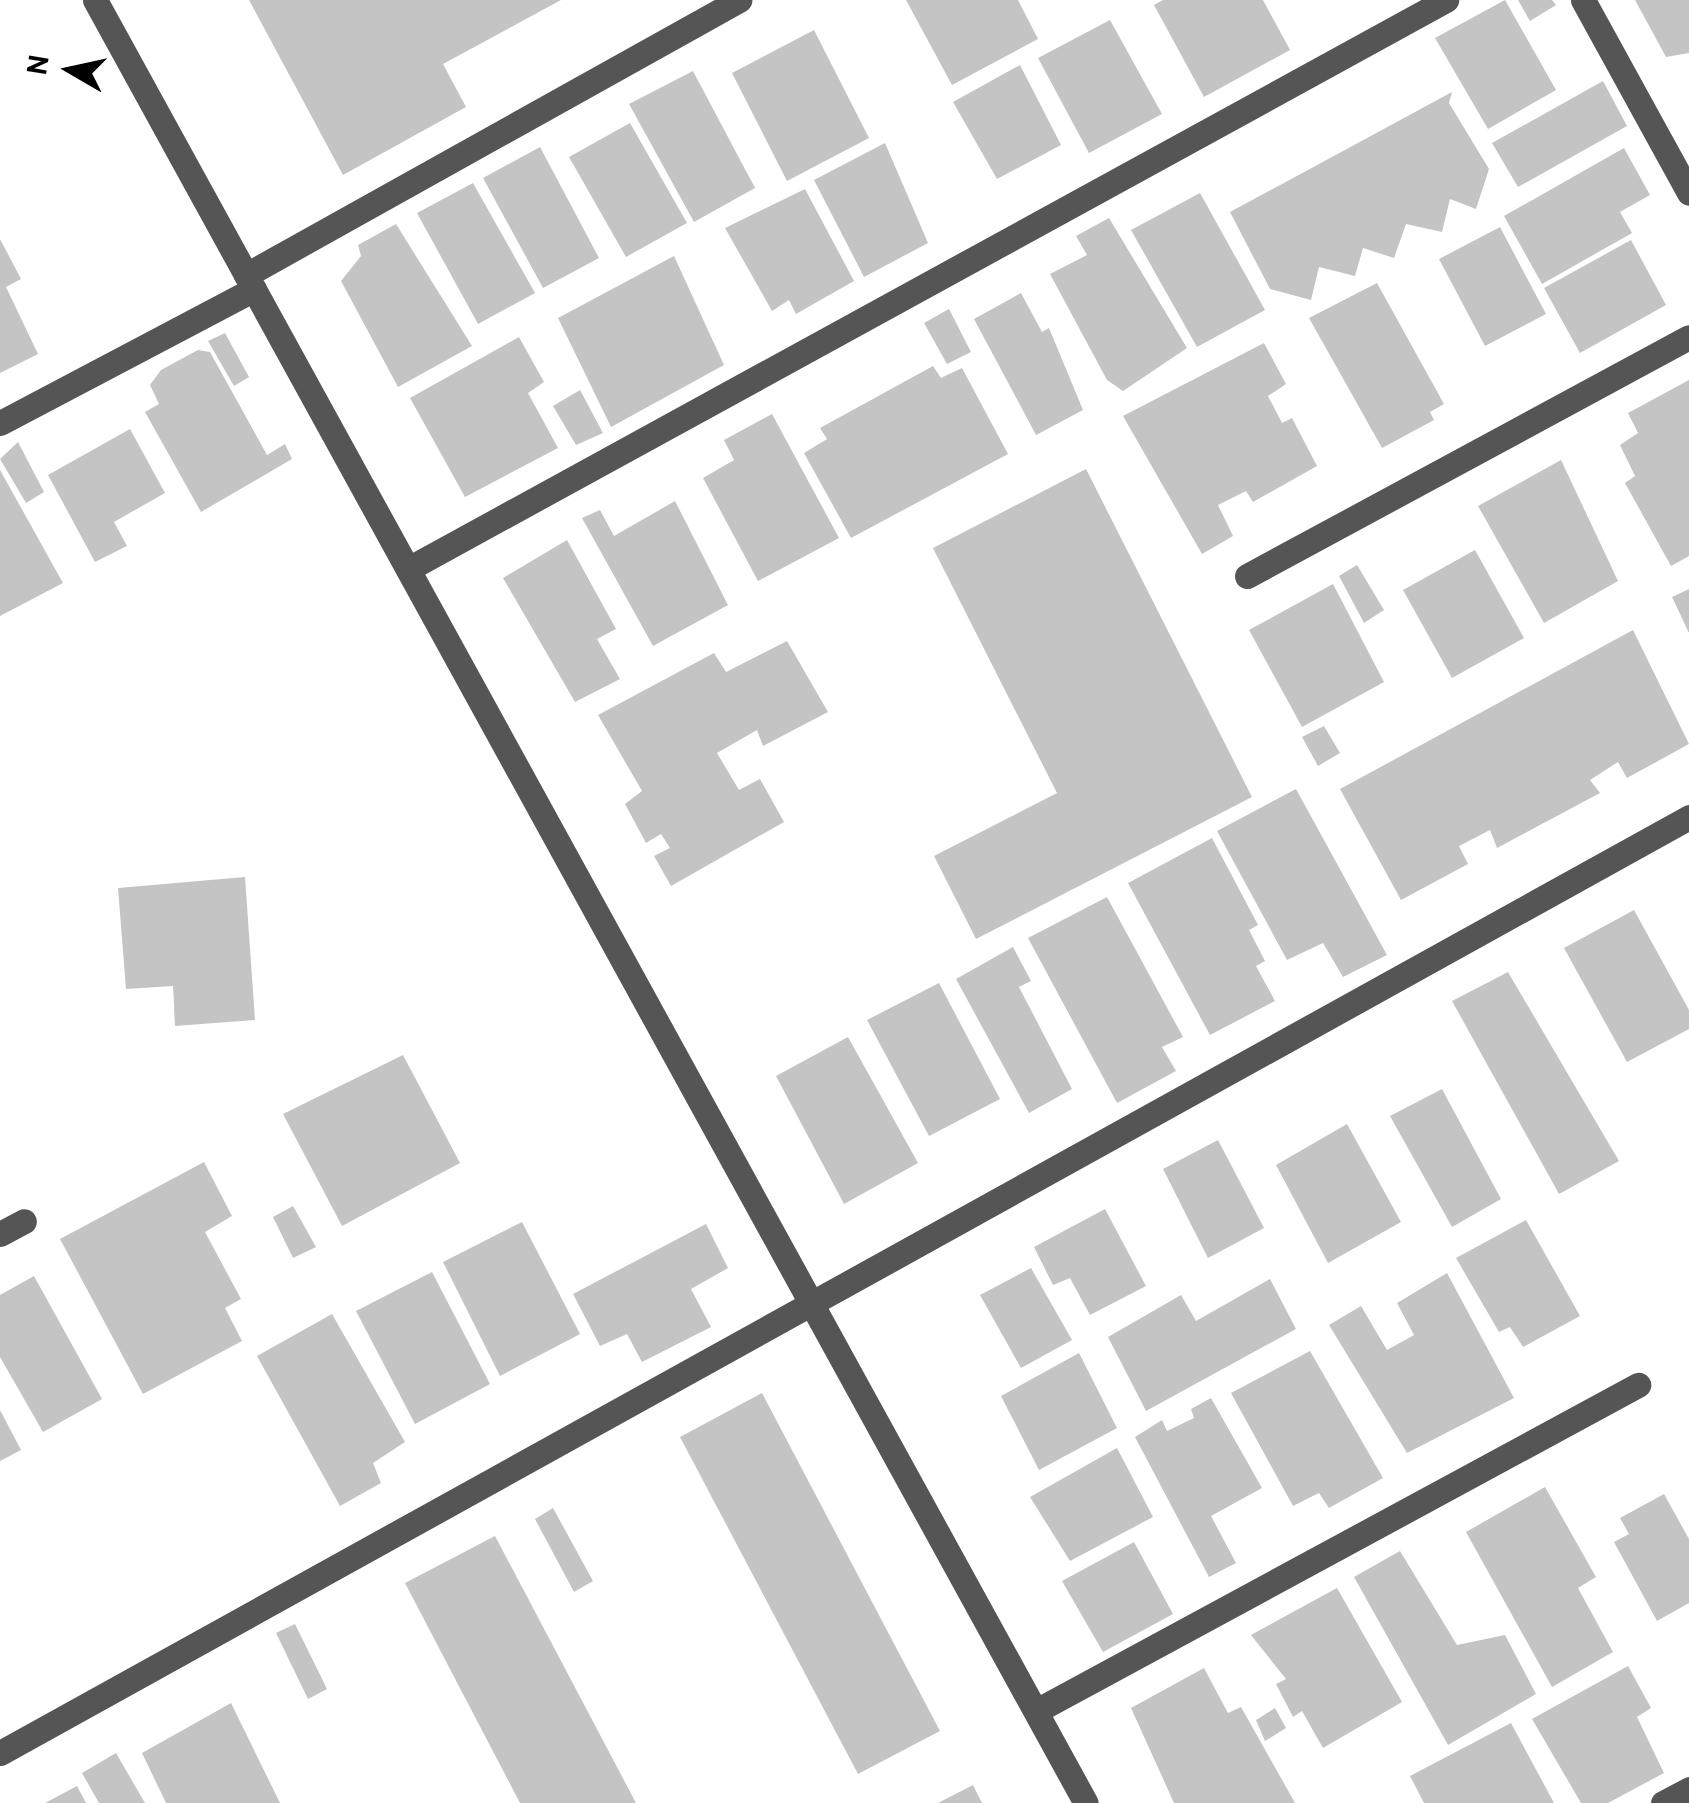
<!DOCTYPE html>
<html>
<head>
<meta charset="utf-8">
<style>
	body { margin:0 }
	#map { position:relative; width:1689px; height:1803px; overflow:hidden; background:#fff; font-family:Overpass,sans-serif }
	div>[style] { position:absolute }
	.building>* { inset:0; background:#c4c4c4 }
	.minor>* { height:25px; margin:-12.5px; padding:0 12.5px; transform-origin:12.5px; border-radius:12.5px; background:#555 }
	span { translate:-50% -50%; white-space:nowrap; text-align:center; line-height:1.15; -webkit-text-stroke:10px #fff; paint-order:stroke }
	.north { position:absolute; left:20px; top:20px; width:100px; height:100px; -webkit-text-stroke:8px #fff; paint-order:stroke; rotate:279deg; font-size:28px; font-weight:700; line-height:40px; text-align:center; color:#000 }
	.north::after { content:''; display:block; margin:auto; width:35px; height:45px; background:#000; clip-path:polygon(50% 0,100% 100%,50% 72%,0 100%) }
</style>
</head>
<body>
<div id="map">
	<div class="building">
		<i style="clip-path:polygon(249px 0,561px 0,443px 64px,466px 107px,343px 175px)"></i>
		<i style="clip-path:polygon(906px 0,1018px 0,1038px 39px,952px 85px)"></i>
		<i style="clip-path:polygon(1163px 0,1263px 0,1290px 50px,1204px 97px,1154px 5px)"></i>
		<i style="clip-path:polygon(1505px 0,1556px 90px,1488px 129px,1435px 38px)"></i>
		<i style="clip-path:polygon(1518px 0,1552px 0,1556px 5px,1530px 21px)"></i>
		<i style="clip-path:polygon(1635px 0,1689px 0,1689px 53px,1666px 57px)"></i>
		<i style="clip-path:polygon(1110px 20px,1162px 114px,1089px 153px,1038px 58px)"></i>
		<i style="clip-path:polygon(814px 30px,869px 138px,787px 181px,732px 73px)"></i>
		<i style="clip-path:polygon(1020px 65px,1061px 145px,997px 179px,953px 102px)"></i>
		<i style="clip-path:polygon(693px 71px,755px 188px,694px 222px,629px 104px)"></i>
		<i style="clip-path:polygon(1603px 81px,1627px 126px,1518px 187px,1492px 143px)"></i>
		<i style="clip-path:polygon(1452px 92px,1449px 103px,1489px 169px,1476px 209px,1450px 199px,1442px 232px,1406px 224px,1394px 258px,1363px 248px,1355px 276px,1319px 267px,1311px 300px,1270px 289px,1230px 212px)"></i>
		<i style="clip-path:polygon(630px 123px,687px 223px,626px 257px,569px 157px)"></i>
		<i style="clip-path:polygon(885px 143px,928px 243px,864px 277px,814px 180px)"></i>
		<i style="clip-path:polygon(540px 147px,599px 258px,543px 288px,483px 178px)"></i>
		<i style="clip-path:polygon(1624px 148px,1650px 195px,1620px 212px,1632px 233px,1542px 284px,1504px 216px)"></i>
		<i style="clip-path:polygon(473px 183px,535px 293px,478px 324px,417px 213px)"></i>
		<i style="clip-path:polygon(805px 189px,854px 281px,796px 314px,789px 300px,772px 311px,725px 228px)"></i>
		<i style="clip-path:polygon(1200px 193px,1265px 310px,1197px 347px,1131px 230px)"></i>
		<i style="clip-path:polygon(1109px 218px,1187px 348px,1123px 391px,1107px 380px,1050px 274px,1087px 255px,1076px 236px)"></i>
		<i style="clip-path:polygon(396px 224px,472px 346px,398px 387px,341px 281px,361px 256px,358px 245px)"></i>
		<i style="clip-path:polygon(1500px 227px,1546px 314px,1485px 346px,1439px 259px)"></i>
		<i style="clip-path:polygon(0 239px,21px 279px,6px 287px,38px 354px,0 373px)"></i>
		<i style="clip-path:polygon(1631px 240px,1666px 305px,1580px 353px,1544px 288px)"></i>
		<i style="clip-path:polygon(674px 256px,724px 365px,611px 427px,558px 318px)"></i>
		<i style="clip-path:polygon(1377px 283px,1444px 404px,1430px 412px,1434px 420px,1382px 448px,1309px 318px)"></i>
		<i style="clip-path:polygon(1021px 293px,1042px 332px,1049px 328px,1083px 410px,1036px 435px,974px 319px)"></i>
		<i style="clip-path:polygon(949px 309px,971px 352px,947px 364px,924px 323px)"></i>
		<i style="clip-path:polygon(225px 333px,249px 377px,234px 386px,208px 341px)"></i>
		<i style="clip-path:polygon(519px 337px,544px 382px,528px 393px,558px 448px,465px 497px,410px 398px)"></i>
		<i style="clip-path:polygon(1264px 343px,1286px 384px,1268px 396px,1282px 423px,1292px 418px,1317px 466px,1253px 502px,1246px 491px,1218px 505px,1233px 536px,1202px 554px,1123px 416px)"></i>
		<i style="clip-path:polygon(198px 350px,210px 352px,267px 455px,285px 444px,292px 459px,201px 512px,145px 412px,159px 404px,150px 385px,161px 370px)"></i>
		<i style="clip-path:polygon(933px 366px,941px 378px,962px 368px,1008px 454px,851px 538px,804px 453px,827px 439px,820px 428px)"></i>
		<i style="clip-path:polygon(1689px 380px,1689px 556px,1671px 566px,1625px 483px,1635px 476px,1620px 445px,1638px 433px,1628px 413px)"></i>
		<i style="clip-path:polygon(580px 390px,603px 433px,576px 445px,553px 406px)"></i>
		<i style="clip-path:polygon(772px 414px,839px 538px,758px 581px,703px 478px,734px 460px,724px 440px)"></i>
		<i style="clip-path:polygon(130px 429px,165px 493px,114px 522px,127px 546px,95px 562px,48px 475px)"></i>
		<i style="clip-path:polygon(18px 442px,44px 492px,26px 503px,0 459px)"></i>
		<i style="clip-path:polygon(1561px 460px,1618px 581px,1544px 623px,1478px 506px)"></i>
		<i style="clip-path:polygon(1086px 469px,1252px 797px,976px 939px,934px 856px,1057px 793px,933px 548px)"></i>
		<i style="clip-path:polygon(0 470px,63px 583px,0 616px)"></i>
		<i style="clip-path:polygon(675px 501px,728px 605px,653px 646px,582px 518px,600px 510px,614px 536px)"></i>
		<i style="clip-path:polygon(567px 540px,616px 629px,597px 639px,620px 679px,575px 702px,503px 578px)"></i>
		<i style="clip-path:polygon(1475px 550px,1524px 638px,1452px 678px,1403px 590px)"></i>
		<i style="clip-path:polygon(1357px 565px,1384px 610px,1364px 623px,1339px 576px)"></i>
		<i style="clip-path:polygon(1333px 584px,1384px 682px,1302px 727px,1249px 630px)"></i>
		<i style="clip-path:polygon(1689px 589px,1689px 633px,1672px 597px)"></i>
		<i style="clip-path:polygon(1633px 630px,1689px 744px,1627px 778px,1618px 762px,1590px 780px,1600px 793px,1497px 848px,1490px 830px,1459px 846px,1468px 864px,1401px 900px,1340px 789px)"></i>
		<i style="clip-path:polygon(787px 641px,828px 712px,763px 746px,757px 730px,717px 753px,739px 790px,760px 779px,784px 822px,671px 886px,654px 856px,670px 848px,661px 834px,646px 843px,625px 804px,642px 791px,598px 715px,714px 653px,726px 672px)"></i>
		<i style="clip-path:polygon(1324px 726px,1340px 753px,1318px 766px,1302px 737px)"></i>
		<i style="clip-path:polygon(1296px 789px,1387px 955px,1343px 977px,1323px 943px,1287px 960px,1217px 831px)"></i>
		<i style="clip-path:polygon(1212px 838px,1258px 925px,1249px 930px,1265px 961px,1256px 966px,1275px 1001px,1210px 1035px,1128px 883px)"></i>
		<i style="clip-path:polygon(245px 877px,255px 1020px,175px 1026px,173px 986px,126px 989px,118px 888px)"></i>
		<i style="clip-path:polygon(1107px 897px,1183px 1037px,1162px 1047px,1176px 1071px,1117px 1103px,1028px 938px)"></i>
		<i style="clip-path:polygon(1634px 910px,1689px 1010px,1689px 1029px,1627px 1062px,1564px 948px)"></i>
		<i style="clip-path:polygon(1013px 947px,1031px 981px,1019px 987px,1072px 1089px,1029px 1113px,956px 979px)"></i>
		<i style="clip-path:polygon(1508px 972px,1619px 1161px,1559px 1194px,1452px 1001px)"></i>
		<i style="clip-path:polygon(939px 983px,1000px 1099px,929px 1136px,867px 1020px)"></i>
		<i style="clip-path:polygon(848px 1037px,918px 1163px,844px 1204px,776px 1076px)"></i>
		<i style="clip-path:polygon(403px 1055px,460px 1163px,342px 1226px,283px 1114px)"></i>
		<i style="clip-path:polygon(1442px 1089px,1501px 1199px,1452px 1227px,1390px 1116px)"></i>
		<i style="clip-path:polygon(1347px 1124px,1401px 1222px,1328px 1263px,1276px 1165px)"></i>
		<i style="clip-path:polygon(1218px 1140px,1264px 1228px,1208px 1258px,1163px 1169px)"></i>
		<i style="clip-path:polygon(204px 1162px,232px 1216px,205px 1232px,241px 1299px,225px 1308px,242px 1341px,143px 1394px,60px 1239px)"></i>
		<i style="clip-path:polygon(293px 1206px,316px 1247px,293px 1258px,273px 1217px)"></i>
		<i style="clip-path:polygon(1105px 1209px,1146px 1286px,1090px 1315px,1070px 1278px,1053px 1285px,1034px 1247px)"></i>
		<i style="clip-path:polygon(1526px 1220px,1580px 1316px,1523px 1347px,1510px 1327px,1499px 1332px,1456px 1258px)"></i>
		<i style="clip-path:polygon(522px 1222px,580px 1334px,500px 1376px,443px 1262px)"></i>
		<i style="clip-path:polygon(706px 1224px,728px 1268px,691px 1289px,711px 1327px,642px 1362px,627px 1334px,600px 1346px,573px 1294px)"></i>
		<i style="clip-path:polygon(1031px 1268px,1072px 1340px,1021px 1368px,980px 1295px)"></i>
		<i style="clip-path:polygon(432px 1272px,490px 1384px,415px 1424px,356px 1311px)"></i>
		<i style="clip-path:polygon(1447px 1273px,1514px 1398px,1407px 1453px,1329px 1325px,1361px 1306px,1387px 1350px,1414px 1335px,1397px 1303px)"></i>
		<i style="clip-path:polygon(34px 1276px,102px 1399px,43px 1432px,0 1357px,0 1295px)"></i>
		<i style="clip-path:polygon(1270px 1279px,1296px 1329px,1146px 1411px,1108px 1337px,1181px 1295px,1196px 1321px)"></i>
		<i style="clip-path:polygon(332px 1314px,405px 1442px,373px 1463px,381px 1483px,340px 1506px,257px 1356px)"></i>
		<i style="clip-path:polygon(1310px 1351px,1383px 1478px,1329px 1508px,1319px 1493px,1293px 1506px,1231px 1393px)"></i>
		<i style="clip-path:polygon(1079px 1353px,1117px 1428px,1039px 1470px,1001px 1396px)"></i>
		<i style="clip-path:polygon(762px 1393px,940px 1731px,858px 1774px,680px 1437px)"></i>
		<i style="clip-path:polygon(1211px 1398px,1262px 1488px,1211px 1516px,1236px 1563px,1209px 1577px,1135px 1437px,1162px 1420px,1167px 1431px,1194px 1418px,1191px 1409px)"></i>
		<i style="clip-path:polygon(0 1410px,21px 1450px,0 1461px)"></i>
		<i style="clip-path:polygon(1117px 1448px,1153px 1517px,1070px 1561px,1030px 1497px)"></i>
		<i style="clip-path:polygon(1545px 1487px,1596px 1577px,1578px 1588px,1613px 1652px,1552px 1687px,1466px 1532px)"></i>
		<i style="clip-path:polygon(1664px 1494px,1689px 1539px,1689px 1603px,1657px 1621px,1614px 1542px,1629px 1534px,1620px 1518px)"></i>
		<i style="clip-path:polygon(553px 1508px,593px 1581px,574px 1592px,535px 1519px)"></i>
		<i style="clip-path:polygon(495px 1536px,636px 1803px,520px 1803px,405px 1583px)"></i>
		<i style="clip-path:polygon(1134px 1542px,1173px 1614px,1103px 1652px,1062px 1581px)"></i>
		<i style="clip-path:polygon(1400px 1551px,1457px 1645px,1505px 1635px,1536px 1694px,1448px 1745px,1354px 1577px)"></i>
		<i style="clip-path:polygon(1337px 1588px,1402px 1702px,1323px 1748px,1302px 1711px,1293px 1717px,1276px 1684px,1286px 1679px,1251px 1635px)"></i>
		<i style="clip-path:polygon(295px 1624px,327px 1689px,308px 1699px,276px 1633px)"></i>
		<i style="clip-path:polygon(1628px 1666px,1651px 1708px,1637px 1717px,1664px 1773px,1608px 1803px,1581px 1803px,1532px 1719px)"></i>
		<i style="clip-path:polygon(1204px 1668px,1228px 1713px,1241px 1707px,1295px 1803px,1174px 1803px,1131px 1708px)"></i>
		<i style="clip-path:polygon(231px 1703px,280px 1803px,166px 1803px,142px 1753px)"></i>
		<i style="clip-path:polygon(1275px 1708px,1286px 1728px,1265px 1741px,1256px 1720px)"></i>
		<i style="clip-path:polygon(1511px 1723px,1554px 1803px,1424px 1803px,1410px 1776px)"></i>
		<i style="clip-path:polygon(116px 1753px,145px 1803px,99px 1803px,82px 1773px)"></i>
		<i style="clip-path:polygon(973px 1785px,982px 1803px,938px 1803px)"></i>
		<i style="clip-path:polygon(77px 1786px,86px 1803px,45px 1803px)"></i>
	</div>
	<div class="minor">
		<i style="left:95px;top:0;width:2057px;rotate:61.21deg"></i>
		<i style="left:1583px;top:0;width:220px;rotate:61.2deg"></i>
		<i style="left:246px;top:275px;width:565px;rotate:-29.15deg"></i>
		<i style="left:0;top:423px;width:287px;rotate:-27.8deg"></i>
		<i style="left:408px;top:569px;width:1184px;rotate:-28.73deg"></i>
		<i style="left:1247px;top:576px;width:502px;rotate:-28.4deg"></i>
		<i style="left:0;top:1234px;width:27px;rotate:-28deg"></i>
		<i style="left:1036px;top:1711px;width:685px;rotate:-28.44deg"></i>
		<i style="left:0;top:1753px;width:1931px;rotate:-28.99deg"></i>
		<i style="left:1663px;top:1803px;width:30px;rotate:-28deg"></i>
	</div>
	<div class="north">N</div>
</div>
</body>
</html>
